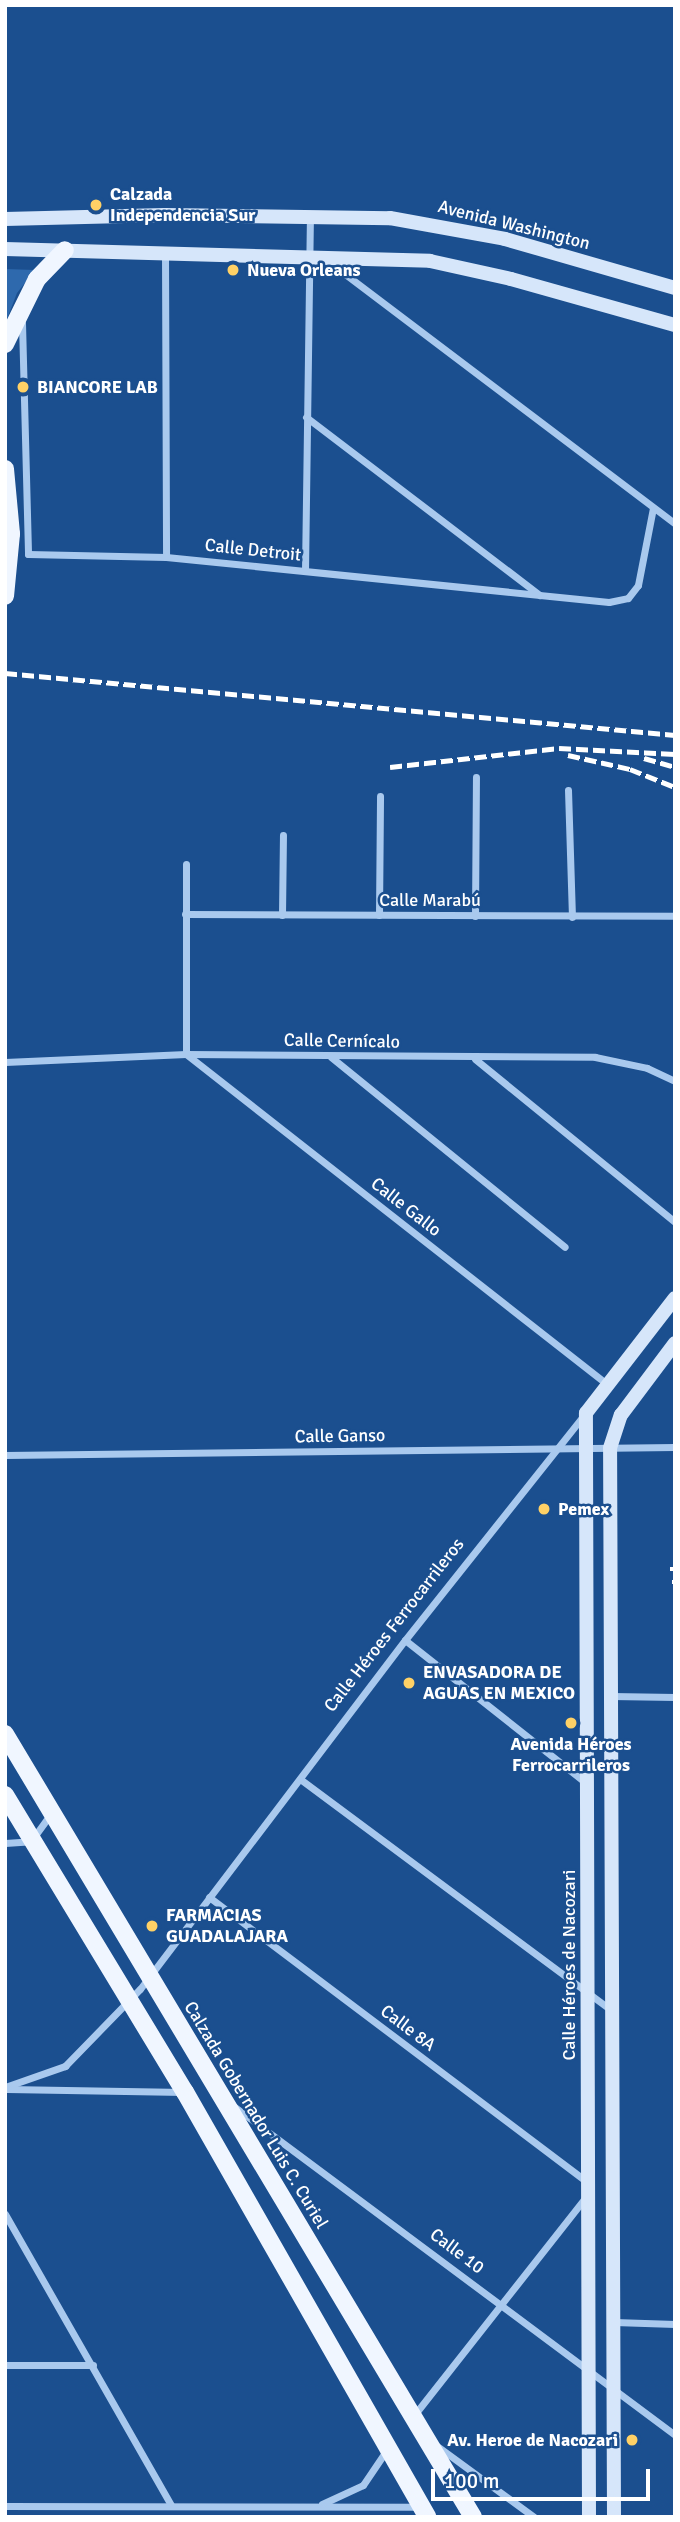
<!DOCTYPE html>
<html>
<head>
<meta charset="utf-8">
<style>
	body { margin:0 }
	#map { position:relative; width:680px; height:2522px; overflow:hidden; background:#1b4f8f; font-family:Signika,sans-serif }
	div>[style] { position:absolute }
	.green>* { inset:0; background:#2e69ad }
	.street>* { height:7px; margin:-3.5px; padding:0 3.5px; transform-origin:3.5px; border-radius:3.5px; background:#a9c9ee }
	.secondary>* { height:14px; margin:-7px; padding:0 7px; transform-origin:7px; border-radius:7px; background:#d6e6fa }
	.primary>* { height:18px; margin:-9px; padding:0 9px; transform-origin:9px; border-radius:9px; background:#f0f6ff }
	.rail>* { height:4.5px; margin-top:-2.25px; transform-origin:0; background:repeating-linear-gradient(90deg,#fff 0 12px,transparent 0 17px) }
	.dots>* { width:19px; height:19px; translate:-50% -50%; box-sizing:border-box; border:4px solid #1b4f8f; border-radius:50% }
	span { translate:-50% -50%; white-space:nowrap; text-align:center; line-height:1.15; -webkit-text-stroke:5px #1b4f8f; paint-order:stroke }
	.poi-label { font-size:18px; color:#fff; font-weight:700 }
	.left { translate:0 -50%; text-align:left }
	.right { translate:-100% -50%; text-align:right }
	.street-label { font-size:18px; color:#fff }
	.frame { position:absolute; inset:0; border:7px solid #fff; pointer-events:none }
	.scale { position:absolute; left:431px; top:2469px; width:219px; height:32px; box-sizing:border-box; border:4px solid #fff; border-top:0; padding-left:9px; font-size:21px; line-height:24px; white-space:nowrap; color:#fff; -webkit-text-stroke:5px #1b4f8f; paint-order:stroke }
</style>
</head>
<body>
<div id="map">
	<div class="green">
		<i style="clip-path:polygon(5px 269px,35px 270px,17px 293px,5px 324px)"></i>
	</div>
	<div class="street">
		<i style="left:165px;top:253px;width:304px;rotate:89.8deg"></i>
		<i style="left:335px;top:256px;width:21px;rotate:61deg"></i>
		<i style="left:345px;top:274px;width:414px;rotate:37.1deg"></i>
		<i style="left:22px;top:323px;width:231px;rotate:88.5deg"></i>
		<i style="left:28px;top:554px;width:138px;rotate:1.2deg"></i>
		<i style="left:166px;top:557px;width:445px;rotate:5.8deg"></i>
		<i style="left:609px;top:602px;width:19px;rotate:-12deg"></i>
		<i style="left:628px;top:598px;width:16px;rotate:-52deg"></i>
		<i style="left:638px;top:585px;width:78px;rotate:-79deg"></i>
		<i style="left:306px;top:417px;width:294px;rotate:37.3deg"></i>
		<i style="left:305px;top:571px;width:356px;rotate:-89.2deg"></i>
		<i style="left:568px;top:790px;width:127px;rotate:88.2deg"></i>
		<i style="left:186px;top:864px;width:190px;rotate:90deg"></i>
		<i style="left:186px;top:1054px;width:536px;rotate:38.11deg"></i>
		<i style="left:185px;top:914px;width:490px;rotate:0.2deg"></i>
		<i style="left:282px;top:915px;width:80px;rotate:-89.3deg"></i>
		<i style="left:379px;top:915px;width:119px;rotate:-89.5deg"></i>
		<i style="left:475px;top:916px;width:139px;rotate:-89.6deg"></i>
		<i style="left:331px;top:1057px;width:301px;rotate:39.1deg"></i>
		<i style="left:475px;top:1059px;width:258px;rotate:39.2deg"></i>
		<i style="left:5px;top:1062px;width:181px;rotate:-2.5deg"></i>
		<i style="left:186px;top:1054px;width:409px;rotate:0.4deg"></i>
		<i style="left:595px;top:1057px;width:53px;rotate:11.9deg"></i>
		<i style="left:647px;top:1068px;width:31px;rotate:25deg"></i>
		<i style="left:5px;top:1455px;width:670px;rotate:-0.68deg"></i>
		<i style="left:405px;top:1640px;width:231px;rotate:38.3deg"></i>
		<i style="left:611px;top:1696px;width:64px;rotate:0.9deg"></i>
		<i style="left:300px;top:1779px;width:387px;rotate:36.6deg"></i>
		<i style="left:5px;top:1843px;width:26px;rotate:-4deg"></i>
		<i style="left:31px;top:1841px;width:32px;rotate:-54deg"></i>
		<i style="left:209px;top:1897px;width:475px;rotate:37deg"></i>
		<i style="left:5px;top:2087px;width:64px;rotate:-19.3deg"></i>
		<i style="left:65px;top:2066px;width:107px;rotate:-45.8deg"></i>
		<i style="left:140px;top:1989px;width:438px;rotate:-52.8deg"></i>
		<i style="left:405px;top:1640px;width:286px;rotate:-51.5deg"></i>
		<i style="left:7px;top:2089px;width:177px;rotate:1deg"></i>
		<i style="left:232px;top:2105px;width:552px;rotate:36.68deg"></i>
		<i style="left:5px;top:2214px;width:335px;rotate:60.3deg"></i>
		<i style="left:614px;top:2322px;width:61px;rotate:1.9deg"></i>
		<i style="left:5px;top:2365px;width:88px"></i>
		<i style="left:415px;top:2414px;width:276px;rotate:-51.8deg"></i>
		<i style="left:437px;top:2446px;width:120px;rotate:36.2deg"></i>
		<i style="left:322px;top:2504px;width:45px;rotate:-24.9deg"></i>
		<i style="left:363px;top:2485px;width:41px;rotate:-55.9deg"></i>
		<i style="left:5px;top:2506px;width:415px;rotate:0.1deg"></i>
	</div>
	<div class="secondary">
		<i style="left:5px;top:219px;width:160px;rotate:-1.4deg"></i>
		<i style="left:165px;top:215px;width:225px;rotate:0.8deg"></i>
		<i style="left:390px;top:218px;width:117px;rotate:10.3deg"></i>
		<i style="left:505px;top:239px;width:177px;rotate:16.1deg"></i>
		<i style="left:5px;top:249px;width:425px;rotate:1.6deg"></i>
		<i style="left:430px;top:261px;width:83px;rotate:12.5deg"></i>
		<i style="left:511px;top:279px;width:170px;rotate:15.7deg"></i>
		<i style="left:589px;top:2517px;width:1104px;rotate:-90.16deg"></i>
		<i style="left:586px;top:1413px;width:145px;rotate:-52.3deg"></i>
		<i style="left:614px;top:2517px;width:1069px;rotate:-90.21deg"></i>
		<i style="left:610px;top:1448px;width:35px;rotate:-72deg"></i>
		<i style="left:621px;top:1415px;width:90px;rotate:-53.1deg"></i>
	</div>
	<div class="primary">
		<i style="left:5px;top:344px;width:72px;rotate:-63.8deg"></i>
		<i style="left:37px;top:279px;width:40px;rotate:-46deg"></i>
		<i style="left:5px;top:469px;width:65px;rotate:84.7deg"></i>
		<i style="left:11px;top:534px;width:62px;rotate:95.5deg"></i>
		<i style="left:5px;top:1734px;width:912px;rotate:59.13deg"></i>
		<i style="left:5px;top:1795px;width:347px;rotate:58.8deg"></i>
		<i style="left:185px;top:2092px;width:489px;rotate:60.3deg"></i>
	</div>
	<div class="rail">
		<i style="left:5px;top:673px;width:673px;rotate:5.29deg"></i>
		<i style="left:568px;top:755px;width:64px;rotate:12.7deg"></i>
		<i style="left:630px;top:769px;width:48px;rotate:21.8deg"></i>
		<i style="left:644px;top:758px;width:32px;rotate:16deg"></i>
		<i style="left:390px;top:767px;width:170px;rotate:-6.4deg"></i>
		<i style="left:559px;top:748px;width:116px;rotate:3deg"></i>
		<i style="left:670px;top:1569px;width:5px"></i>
		<i style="left:672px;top:1582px;width:3px"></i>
	</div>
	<div class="dots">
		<i style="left:96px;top:205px;background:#ffd166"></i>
		<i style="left:233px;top:270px;background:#ffd166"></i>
		<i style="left:23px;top:387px;background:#ffd166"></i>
		<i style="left:544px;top:1509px;background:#ffd166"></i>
		<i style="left:409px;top:1683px;background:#ffd166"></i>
		<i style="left:571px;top:1723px;background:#ffd166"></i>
		<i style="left:152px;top:1926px;background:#ffd166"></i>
		<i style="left:632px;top:2440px;background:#ffd166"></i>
	</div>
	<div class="poi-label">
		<span class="left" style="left:110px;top:205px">Calzada<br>Independencia Sur</span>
		<span class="left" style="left:247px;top:270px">Nueva Orleans</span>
		<span class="left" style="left:37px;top:387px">BIANCORE LAB</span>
		<span class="left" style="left:558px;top:1509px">Pemex</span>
		<span class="left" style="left:423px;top:1683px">ENVASADORA DE<br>AGUAS EN MEXICO</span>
		<span style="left:571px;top:1755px">Avenida Héroes<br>Ferrocarrileros</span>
		<span class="left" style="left:166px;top:1926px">FARMACIAS<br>GUADALAJARA</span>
		<span class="right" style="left:618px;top:2440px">Av. Heroe de Nacozari</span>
	</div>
	<div class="street-label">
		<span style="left:514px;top:225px;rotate:14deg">Avenida Washington</span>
		<span style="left:253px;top:550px;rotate:6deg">Calle Detroit</span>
		<span style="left:430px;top:900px">Calle Marabú</span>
		<span style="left:342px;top:1041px;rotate:1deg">Calle Cernícalo</span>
		<span style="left:406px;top:1207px;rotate:38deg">Calle Gallo</span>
		<span style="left:340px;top:1436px;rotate:-1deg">Calle Ganso</span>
		<span style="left:394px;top:1625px;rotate:-52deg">Calle Héroes Ferrocarrileros</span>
		<span style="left:569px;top:1965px;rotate:-90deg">Calle Héroes de Nacozari</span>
		<span style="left:408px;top:2028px;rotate:37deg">Calle 8A</span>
		<span style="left:256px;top:2115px;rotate:59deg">Calzada Gobernador Luis C. Curiel</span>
		<span style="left:457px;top:2251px;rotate:37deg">Calle 10</span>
	</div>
	<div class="frame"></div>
	<div class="scale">100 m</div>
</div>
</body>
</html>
